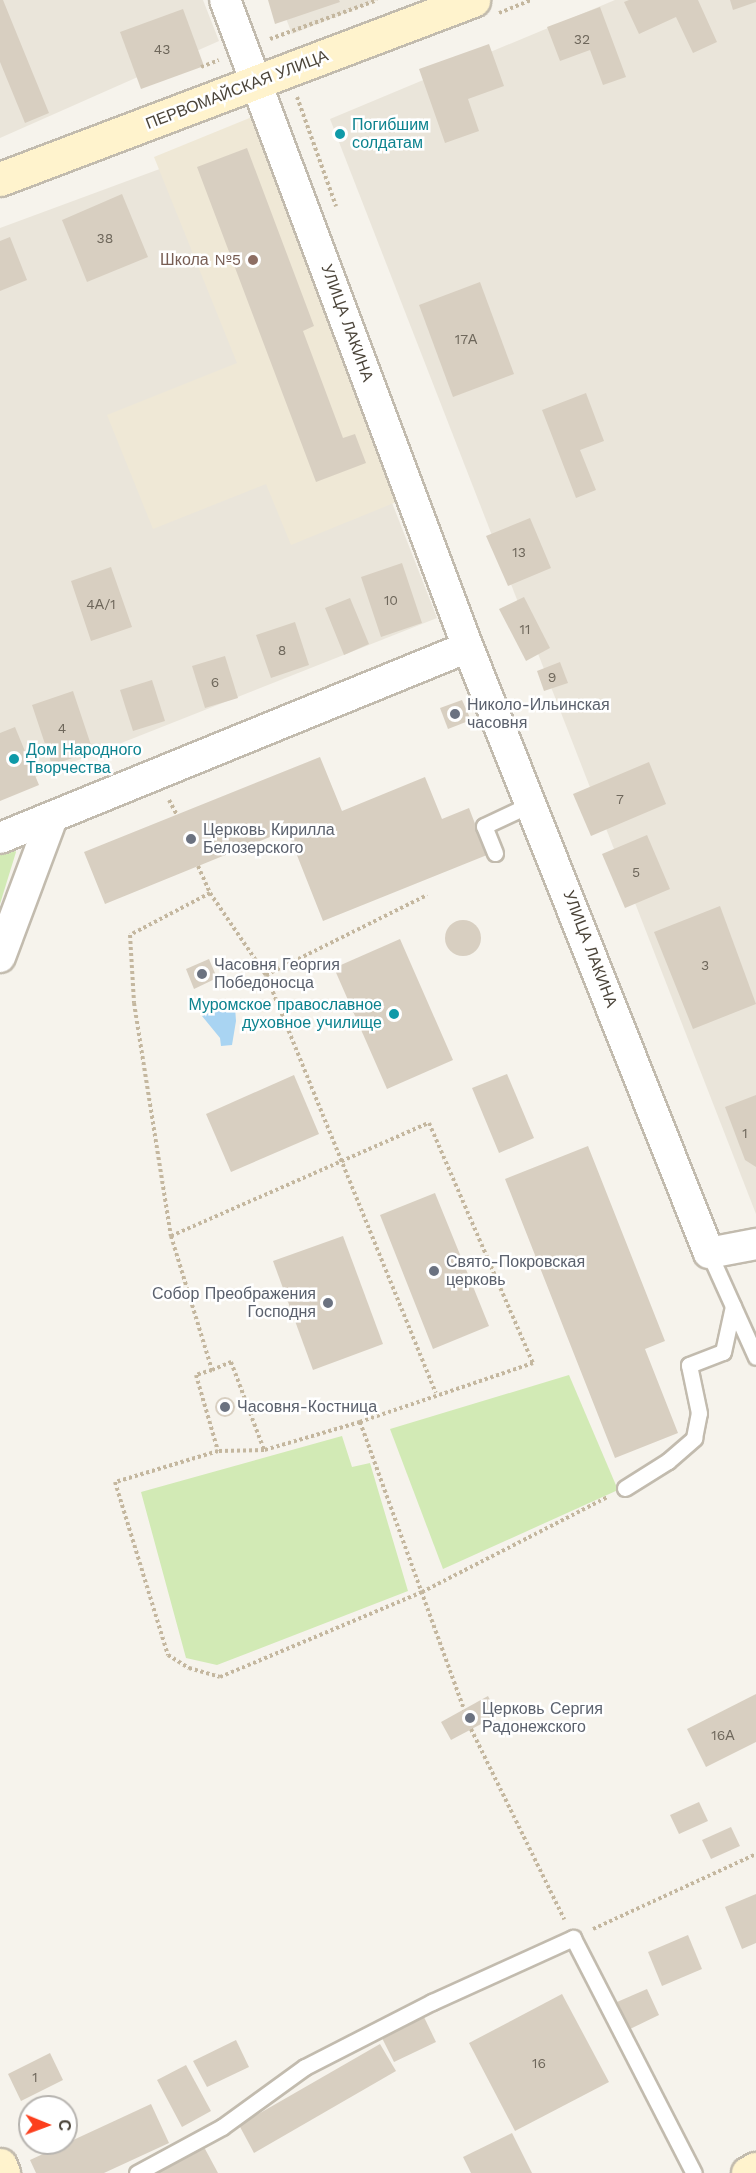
<!DOCTYPE html>
<html>
<head>
<meta charset="utf-8">
<style>
	body { margin:0 }
	#map { position:relative; width:756px; height:2173px; overflow:hidden; background:#f6f3ec; font-family:"Work Sans",sans-serif }
	div>[style] { position:absolute }
	.residential>* { inset:0; background:#eae5da }
	.education>* { inset:0; background:#efe8d6 }
	.green>* { inset:0; background:#d2eab5 }
	.water>* { inset:0; background:#a9d4f2 }
	.building>* { inset:0; background:#d8cfc1 }
	.round { border-radius:50% }
	.path>* { height:4px; margin-top:-2px; transform-origin:0; background:repeating-linear-gradient(90deg,#c4b79f 0 3px,transparent 0 6px) }
	.roads { filter:drop-shadow(2px 0 #c2bbae) drop-shadow(-2px 0 #c2bbae) drop-shadow(0 2px #c2bbae) drop-shadow(0 -2px #c2bbae) }
	.lane>* { height:15px; margin:-7.5px; padding:0 7.5px; transform-origin:7.5px; border-radius:7.5px; background:#fff }
	.street>* { height:30px; margin:-15px; padding:0 15px; transform-origin:15px; border-radius:15px; background:#fff }
	.secondary>* { height:33px; margin:-16.5px; padding:0 16.5px; transform-origin:16.5px; border-radius:16.5px; background:#fff3cd }
	.dots>* { width:16px; height:16px; translate:-50% -50%; box-sizing:border-box; border:3px solid #fff; border-radius:50% }
	span { translate:-50% -50%; white-space:nowrap; text-align:center; line-height:1.15; -webkit-text-stroke:5px #fff; paint-order:stroke }
	.number-label { font-size:14px; color:#6e675b }
	.number-label span { -webkit-text-stroke-width:0 }
	.street-label { font-size:16px; color:#4b4439 }
	.culture-label { font-size:16px; color:#0d838f }
	.left { translate:0 -50%; text-align:left }
	.right { translate:-100% -50%; text-align:right }
	.education-label { font-size:16px; color:#785e54 }
	.worship-label { font-size:16px; color:#5b616d }
	.north { position:absolute; left:18px; top:2095px; width:60px; height:60px; box-sizing:border-box; background:#fff; border:2px solid #b7b4b0; border-radius:50%; rotate:91deg; font-size:16px; font-weight:700; line-height:24px; text-align:center; color:#4b4439 }
	.north::after { content:''; display:block; margin:auto; width:21px; height:27px; background:#fc3f1d; clip-path:polygon(50% 0,100% 100%,50% 72%,0 100%) }
</style>
</head>
<body>
<div id="map">
	<div class="residential">
		<i style="clip-path:polygon(0 0,203px 0,219px 41px,0 138px)"></i>
		<i style="clip-path:polygon(279px 0,378px 0,292px 34px)"></i>
		<i style="clip-path:polygon(615px 0,756px 0,756px 1214px,330px 119px)"></i>
		<i style="clip-path:polygon(249px 136px,437px 618px,0 791px,0 228px)"></i>
	</div>
	<div class="education">
		<i style="clip-path:polygon(252px 117px,406px 498px,291px 545px,266px 484px,153px 529px,107px 415px,237px 363px,154px 157px)"></i>
	</div>
	<div class="green">
		<i style="clip-path:polygon(11px 845px,16px 852px,0 904px,0 847px)"></i>
		<i style="clip-path:polygon(569px 1375px,618px 1490px,443px 1569px,390px 1429px)"></i>
		<i style="clip-path:polygon(342px 1436px,352px 1467px,370px 1463px,408px 1591px,217px 1665px,186px 1658px,141px 1492px)"></i>
	</div>
	<div class="water">
		<i style="clip-path:polygon(226px 1004px,235px 1007px,236px 1021px,232px 1045px,221px 1046px,220px 1038px,202px 1016px)"></i>
	</div>
	<div class="building">
		<i style="clip-path:polygon(0 0,3px 0,49px 113px,25px 123px,0 62px)"></i>
		<i style="clip-path:polygon(268px 0,339px 0,340px 2px,275px 24px)"></i>
		<i style="clip-path:polygon(629px 0,698px 0,717px 42px,693px 53px,676px 17px,639px 34px,624px 2px)"></i>
		<i style="clip-path:polygon(730px 0,756px 0,756px 2px,733px 10px)"></i>
		<i style="clip-path:polygon(600px 7px,626px 77px,603px 85px,590px 50px,560px 61px,547px 27px)"></i>
		<i style="clip-path:polygon(183px 9px,204px 66px,141px 89px,120px 32px)"></i>
		<i style="clip-path:polygon(489px 44px,504px 86px,468px 99px,479px 131px,445px 143px,419px 69px)"></i>
		<i style="clip-path:polygon(247px 148px,314px 326px,303px 331px,343px 438px,355px 434px,366px 463px,316px 482px,197px 167px)"></i>
		<i style="clip-path:polygon(122px 194px,148px 257px,87px 282px,62px 220px)"></i>
		<i style="clip-path:polygon(10px 237px,27px 280px,0 291px,0 241px)"></i>
		<i style="clip-path:polygon(480px 282px,514px 374px,453px 397px,419px 305px)"></i>
		<i style="clip-path:polygon(586px 393px,604px 441px,580px 450px,596px 490px,576px 498px,542px 410px)"></i>
		<i style="clip-path:polygon(530px 518px,551px 568px,508px 586px,486px 536px)"></i>
		<i style="clip-path:polygon(402px 563px,422px 623px,381px 637px,361px 577px)"></i>
		<i style="clip-path:polygon(111px 567px,132px 627px,91px 641px,71px 581px)"></i>
		<i style="clip-path:polygon(524px 597px,550px 648px,526px 661px,499px 609px)"></i>
		<i style="clip-path:polygon(350px 598px,369px 644px,344px 655px,325px 608px)"></i>
		<i style="clip-path:polygon(295px 622px,309px 665px,271px 678px,256px 635px)"></i>
		<i style="clip-path:polygon(225px 656px,238px 698px,205px 708px,192px 666px)"></i>
		<i style="clip-path:polygon(560px 662px,568px 683px,544px 691px,537px 671px)"></i>
		<i style="clip-path:polygon(152px 680px,165px 721px,133px 731px,120px 690px)"></i>
		<i style="clip-path:polygon(73px 691px,93px 751px,52px 765px,32px 705px)"></i>
		<i style="clip-path:polygon(462px 700px,471px 720px,448px 729px,440px 708px)"></i>
		<i style="clip-path:polygon(15px 727px,39px 785px,0 801px,0 733px)"></i>
		<i style="clip-path:polygon(320px 757px,342px 811px,425px 777px,442px 819px,469px 808px,487px 855px,323px 921px,287px 830px,105px 904px,84px 852px)"></i>
		<i style="clip-path:polygon(649px 762px,666px 804px,591px 836px,573px 794px)"></i>
		<i style="clip-path:polygon(647px 835px,670px 889px,625px 908px,602px 854px)"></i>
		<i style="clip-path:polygon(720px 906px,756px 1004px,693px 1029px,654px 932px)"></i>
		<i class="round" style="left:445px;top:920px;width:36px;height:36px"></i>
		<i style="clip-path:polygon(400px 939px,453px 1060px,387px 1089px,334px 968px)"></i>
		<i style="clip-path:polygon(209px 959px,217px 978px,194px 989px,186px 969px)"></i>
		<i style="clip-path:polygon(507px 1074px,534px 1138px,499px 1153px,472px 1088px)"></i>
		<i style="clip-path:polygon(294px 1075px,319px 1134px,231px 1172px,206px 1114px)"></i>
		<i style="clip-path:polygon(756px 1095px,756px 1167px,745px 1160px,725px 1107px)"></i>
		<i style="clip-path:polygon(588px 1146px,665px 1341px,645px 1349px,678px 1433px,615px 1458px,505px 1179px)"></i>
		<i style="clip-path:polygon(435px 1193px,489px 1326px,433px 1349px,380px 1215px)"></i>
		<i style="clip-path:polygon(343px 1236px,383px 1344px,313px 1370px,273px 1261px)"></i>
		<i class="round" style="left:215px;top:1397px;width:20px;height:20px"></i>
		<i style="clip-path:polygon(756px 1694px,756px 1742px,706px 1767px,687px 1729px)"></i>
		<i style="clip-path:polygon(488px 1696px,498px 1715px,451px 1740px,441px 1722px)"></i>
		<i style="clip-path:polygon(699px 1802px,708px 1821px,679px 1834px,670px 1815px)"></i>
		<i style="clip-path:polygon(731px 1827px,740px 1846px,711px 1859px,702px 1840px)"></i>
		<i style="clip-path:polygon(756px 1894px,756px 1943px,742px 1949px,725px 1907px)"></i>
		<i style="clip-path:polygon(688px 1935px,702px 1969px,662px 1986px,648px 1952px)"></i>
		<i style="clip-path:polygon(647px 1989px,659px 2015px,630px 2029px,617px 2002px)"></i>
		<i style="clip-path:polygon(562px 1994px,609px 2082px,515px 2131px,469px 2043px)"></i>
		<i style="clip-path:polygon(423px 2015px,436px 2042px,394px 2062px,381px 2036px)"></i>
		<i style="clip-path:polygon(236px 2040px,249px 2067px,207px 2087px,193px 2061px)"></i>
		<i style="clip-path:polygon(380px 2044px,396px 2071px,254px 2153px,239px 2125px)"></i>
		<i style="clip-path:polygon(50px 2053px,63px 2080px,21px 2101px,8px 2074px)"></i>
		<i style="clip-path:polygon(186px 2065px,211px 2111px,182px 2127px,157px 2080px)"></i>
		<i style="clip-path:polygon(151px 2104px,169px 2143px,104px 2173px,36px 2173px,30px 2160px)"></i>
		<i style="clip-path:polygon(512px 2133px,532px 2173px,471px 2173px,463px 2157px)"></i>
		<i style="clip-path:polygon(204px 2147px,218px 2173px,156px 2173px)"></i>
	</div>
	<div class="path">
		<i style="left:499px;top:13px;width:35px;rotate:-22deg"></i>
		<i style="left:270px;top:39px;width:114px;rotate:-20deg"></i>
		<i style="left:201px;top:67px;width:19px;rotate:-21deg"></i>
		<i style="left:297px;top:97px;width:116px;rotate:70.3deg"></i>
		<i style="left:169px;top:800px;width:17px;rotate:62deg"></i>
		<i style="left:198px;top:866px;width:30px;rotate:66deg"></i>
		<i style="left:210px;top:893px;width:99px;rotate:55.7deg"></i>
		<i style="left:266px;top:975px;width:451px;rotate:67.9deg"></i>
		<i style="left:210px;top:893px;width:90px;rotate:152.3deg"></i>
		<i style="left:130px;top:935px;width:68px;rotate:86.6deg"></i>
		<i style="left:134px;top:1003px;width:236px;rotate:81deg"></i>
		<i style="left:171px;top:1236px;width:140px;rotate:73deg"></i>
		<i style="left:212px;top:1370px;width:17px;rotate:163deg"></i>
		<i style="left:196px;top:1375px;width:79px;rotate:73.9deg"></i>
		<i style="left:266px;top:975px;width:180px;rotate:-26.4deg"></i>
		<i style="left:171px;top:1236px;width:282px;rotate:-23.7deg"></i>
		<i style="left:429px;top:1123px;width:262px;rotate:66.6deg"></i>
		<i style="left:533px;top:1363px;width:183px;rotate:161.2deg"></i>
		<i style="left:360px;top:1422px;width:100px;rotate:163.7deg"></i>
		<i style="left:264px;top:1450px;width:46px;rotate:178.8deg"></i>
		<i style="left:218px;top:1451px;width:108px;rotate:163.2deg"></i>
		<i style="left:115px;top:1482px;width:181px;rotate:73deg"></i>
		<i style="left:168px;top:1655px;width:25px;rotate:32deg"></i>
		<i style="left:189px;top:1668px;width:32px;rotate:16deg"></i>
		<i style="left:220px;top:1677px;width:219px;rotate:-22.8deg"></i>
		<i style="left:422px;top:1592px;width:209px;rotate:-27.1deg"></i>
		<i style="left:212px;top:1370px;width:21px;rotate:-23deg"></i>
		<i style="left:231px;top:1362px;width:94px;rotate:69.4deg"></i>
		<i style="left:360px;top:1422px;width:306px;rotate:70.1deg"></i>
		<i style="left:471px;top:1729px;width:212px;rotate:63.9deg"></i>
		<i style="left:593px;top:1929px;width:179px;rotate:-24.7deg"></i>
	</div>
	<div class="roads">
		<div class="lane">
			<i style="left:495px;top:853px;width:29px;rotate:-112deg"></i>
			<i style="left:484px;top:826px;width:54px;rotate:-25.1deg"></i>
			<i style="left:709px;top:1253px;width:114px;rotate:65.7deg"></i>
			<i style="left:625px;top:1488px;width:51px;rotate:-32.1deg"></i>
			<i style="left:668px;top:1461px;width:35px;rotate:-41deg"></i>
			<i style="left:694px;top:1438px;width:25px;rotate:-79deg"></i>
			<i style="left:699px;top:1413px;width:49px;rotate:-101.8deg"></i>
			<i style="left:689px;top:1365px;width:36px;rotate:-21deg"></i>
			<i style="left:723px;top:1352px;width:47px;rotate:-77.7deg"></i>
			<i style="left:137px;top:2173px;width:97px;rotate:-28.4deg"></i>
			<i style="left:222px;top:2127px;width:102px;rotate:-35.9deg"></i>
			<i style="left:305px;top:2067px;width:143px;rotate:-27.1deg"></i>
			<i style="left:432px;top:2002px;width:155px;rotate:-24.4deg"></i>
			<i style="left:573px;top:1938px;width:264px;rotate:62.8deg"></i>
		</div>
		<div class="street">
			<i style="left:225px;top:0;width:689px;rotate:69.43deg"></i>
			<i style="left:467px;top:645px;width:654px;rotate:68.3deg"></i>
			<i style="left:709px;top:1253px;width:48px;rotate:-10.8deg"></i>
			<i style="left:0;top:838px;width:505px;rotate:-22.2deg"></i>
			<i style="left:0;top:957px;width:148px;rotate:-69.5deg"></i>
		</div>
		<div class="secondary">
			<i style="left:0;top:179px;width:506px;rotate:-20.73deg"></i>
			<i style="left:0;top:2165px;width:9px;rotate:69deg"></i>
			<i style="left:748px;top:2173px;width:9px;rotate:-27deg"></i>
		</div>
	</div>
	<div class="dots">
		<i style="left:340px;top:134px;background:#0f9aa8"></i>
		<i style="left:253px;top:260px;background:#8d6e63"></i>
		<i style="left:455px;top:714px;background:#6b7280"></i>
		<i style="left:14px;top:759px;background:#0f9aa8"></i>
		<i style="left:191px;top:839px;background:#6b7280"></i>
		<i style="left:202px;top:974px;background:#6b7280"></i>
		<i style="left:394px;top:1014px;background:#0f9aa8"></i>
		<i style="left:434px;top:1271px;background:#6b7280"></i>
		<i style="left:328px;top:1303px;background:#6b7280"></i>
		<i style="left:225px;top:1407px;background:#6b7280"></i>
		<i style="left:470px;top:1718px;background:#6b7280"></i>
	</div>
	<div class="number-label">
		<span style="left:582px;top:39px">32</span>
		<span style="left:162px;top:49px">43</span>
		<span style="left:105px;top:238px">38</span>
		<span style="left:466px;top:339px">17А</span>
		<span style="left:519px;top:552px">13</span>
		<span style="left:391px;top:600px">10</span>
		<span style="left:101px;top:604px">4А/1</span>
		<span style="left:525px;top:629px">11</span>
		<span style="left:282px;top:650px">8</span>
		<span style="left:552px;top:677px">9</span>
		<span style="left:215px;top:682px">6</span>
		<span style="left:62px;top:728px">4</span>
		<span style="left:620px;top:799px">7</span>
		<span style="left:636px;top:872px">5</span>
		<span style="left:705px;top:965px">3</span>
		<span style="left:745px;top:1133px">1</span>
		<span style="left:723px;top:1735px">16А</span>
		<span style="left:539px;top:2063px">16</span>
		<span style="left:35px;top:2077px">1</span>
	</div>
	<div class="street-label">
		<span style="left:237px;top:90px;rotate:-21deg">ПЕРВОМАЙСКАЯ УЛИЦА</span>
		<span style="left:347px;top:323px;rotate:70deg">УЛИЦА ЛАКИНА</span>
		<span style="left:590px;top:949px;rotate:69deg">УЛИЦА ЛАКИНА</span>
	</div>
	<div class="culture-label">
		<span class="left" style="left:352px;top:134px">Погибшим<br>солдатам</span>
		<span class="left" style="left:26px;top:759px">Дом Народного<br>Творчества</span>
		<span class="right" style="left:382px;top:1014px">Муромское православное<br>духовное училище</span>
	</div>
	<div class="education-label">
		<span class="right" style="left:241px;top:260px">Школа №5</span>
	</div>
	<div class="worship-label">
		<span class="left" style="left:467px;top:714px">Николо-Ильинская<br>часовня</span>
		<span class="left" style="left:203px;top:839px">Церковь Кирилла<br>Белозерского</span>
		<span class="left" style="left:214px;top:974px">Часовня Георгия<br>Победоносца</span>
		<span class="left" style="left:446px;top:1271px">Свято-Покровская<br>церковь</span>
		<span class="right" style="left:316px;top:1303px">Собор Преображения<br>Господня</span>
		<span class="left" style="left:237px;top:1407px">Часовня-Костница</span>
		<span class="left" style="left:482px;top:1718px">Церковь Сергия<br>Радонежского</span>
	</div>
	<div class="north">С</div>
</div>
</body>
</html>
